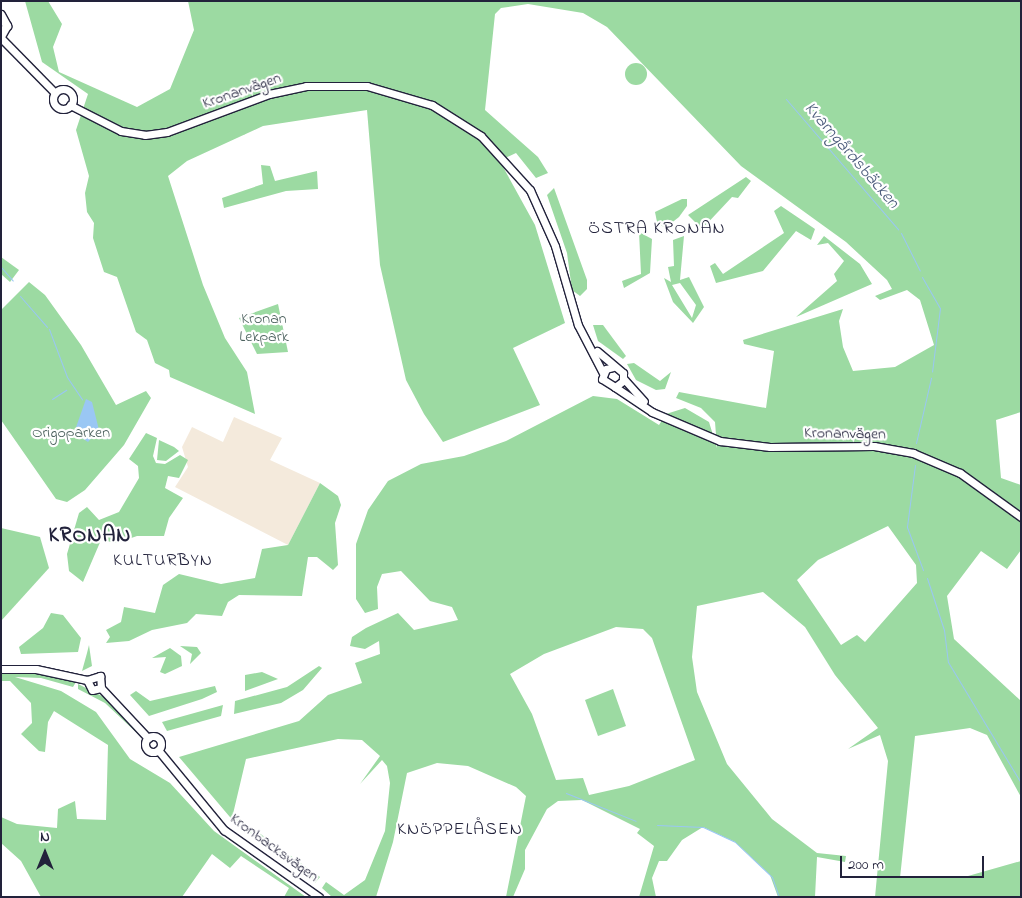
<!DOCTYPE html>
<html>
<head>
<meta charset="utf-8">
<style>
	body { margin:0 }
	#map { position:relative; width:1022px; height:898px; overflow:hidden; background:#fff; font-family:"Indie Flower",sans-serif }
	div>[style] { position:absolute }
	.built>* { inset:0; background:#f4eadc }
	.green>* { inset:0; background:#9cdaa2 }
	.round { border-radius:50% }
	.water>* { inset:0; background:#9ac7f4 }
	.stream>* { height:1px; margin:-0.5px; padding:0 0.5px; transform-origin:0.5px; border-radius:0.5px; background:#9ac7f4 }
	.roads { filter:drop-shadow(1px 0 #22223b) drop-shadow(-1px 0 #22223b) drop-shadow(0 1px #22223b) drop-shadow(0 -1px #22223b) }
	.tertiary>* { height:7px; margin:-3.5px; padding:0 3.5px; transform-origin:3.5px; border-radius:3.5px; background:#fff }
	.tertiary>.ring { margin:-3.5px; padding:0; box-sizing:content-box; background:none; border:7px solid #fff; border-radius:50% }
	.secondary>* { height:8px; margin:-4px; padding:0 4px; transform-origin:4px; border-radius:4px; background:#fff }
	span { translate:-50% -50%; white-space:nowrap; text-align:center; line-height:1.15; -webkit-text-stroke:4.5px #fff; paint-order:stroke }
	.street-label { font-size:16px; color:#22223b }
	.park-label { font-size:16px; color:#4d625f }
	.water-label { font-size:18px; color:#4c5c7c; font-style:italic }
	.neighbourhood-label { font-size:18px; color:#22223b; letter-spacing:1px }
	.district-label { font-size:21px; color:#22223b; font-weight:700; letter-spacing:1px }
	.frame { position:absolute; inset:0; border:2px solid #22223b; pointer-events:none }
	.north { position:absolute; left:20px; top:828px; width:50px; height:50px; -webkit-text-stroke:4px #fff; paint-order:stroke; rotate:0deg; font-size:14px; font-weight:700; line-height:20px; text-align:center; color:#22223b }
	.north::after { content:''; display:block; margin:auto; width:18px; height:22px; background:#22223b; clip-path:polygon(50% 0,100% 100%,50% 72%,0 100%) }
	.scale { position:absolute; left:840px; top:856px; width:144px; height:22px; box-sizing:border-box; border:2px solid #22223b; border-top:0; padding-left:6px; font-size:15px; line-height:18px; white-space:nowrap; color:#22223b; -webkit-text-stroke:4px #fff; paint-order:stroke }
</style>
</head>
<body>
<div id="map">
	<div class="built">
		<i style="clip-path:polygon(234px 417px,282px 438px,270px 460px,320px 483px,288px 545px,175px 487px,188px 467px,182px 447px,192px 427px,223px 442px)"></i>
	</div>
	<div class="green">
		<i style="clip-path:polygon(evenodd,25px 1px,48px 1px,62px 24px,53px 47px,59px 72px,137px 107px,170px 89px,194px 30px,188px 1px,1021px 1px,1021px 412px,996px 420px,1001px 478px,1021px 485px,1021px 550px,1007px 569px,981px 551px,947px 596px,954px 639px,1021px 701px,1021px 797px,987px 735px,970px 728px,915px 736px,900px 878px,968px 876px,1021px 861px,1021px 897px,875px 897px,888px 761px,880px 735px,848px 749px,878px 728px,835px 675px,805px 627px,763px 592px,697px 606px,692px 657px,697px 692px,727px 764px,772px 819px,817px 853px,846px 856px,845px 862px,817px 857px,815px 897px,778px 897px,770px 875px,735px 842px,703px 827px,682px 840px,667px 861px,659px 861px,652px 878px,656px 897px,639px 897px,654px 846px,637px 833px,640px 829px,582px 800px,558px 801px,547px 809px,525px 850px,525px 869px,513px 897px,506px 897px,526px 796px,516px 787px,468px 766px,437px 763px,407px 773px,393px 842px,376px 897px,332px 897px,322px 888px,326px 882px,344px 895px,365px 880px,385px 831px,390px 783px,387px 766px,382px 760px,360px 784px,380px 756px,362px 740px,338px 739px,246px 759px,233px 814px,320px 877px,315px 883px,235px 823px,179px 757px,299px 721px,328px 695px,362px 683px,355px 663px,380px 654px,379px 641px,365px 649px,350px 646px,352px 637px,366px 628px,398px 613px,414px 630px,458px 620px,452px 607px,430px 601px,401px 571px,382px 574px,377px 587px,378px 609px,365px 613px,356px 599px,356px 544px,368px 510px,388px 481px,421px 464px,464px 456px,506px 441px,593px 396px,617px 399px,659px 425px,666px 414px,685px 408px,709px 422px,717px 448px,715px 422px,701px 408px,676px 398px,679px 392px,766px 408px,774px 351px,744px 344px,743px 340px,843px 309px,839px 321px,843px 347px,853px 371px,895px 367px,934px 345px,920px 300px,907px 290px,880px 300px,875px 296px,892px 289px,887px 280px,846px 242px,741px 166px,607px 27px,583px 13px,528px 4px,501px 8px,495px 14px,485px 110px,538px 157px,548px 173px,536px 178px,516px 153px,505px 158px,502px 165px,535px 225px,565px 323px,513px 348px,540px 405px,443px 442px,424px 414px,406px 380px,380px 265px,367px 110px,263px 126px,187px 161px,168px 176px,203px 285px,225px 338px,247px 372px,255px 414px,170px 377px,169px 370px,155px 363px,147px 340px,136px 332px,117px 277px,104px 272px,93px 238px,94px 223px,87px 212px,85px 193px,89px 176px,76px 130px,88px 94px,42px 62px,25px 1px,888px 526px,916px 565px,917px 583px,865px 642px,857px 635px,841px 645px,797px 580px,818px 560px,888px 526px,25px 1px,616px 627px,643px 629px,652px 638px,695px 760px,629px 786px,589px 795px,583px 778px,556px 780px,532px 714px,510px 674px,544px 654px,616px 627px)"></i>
		<i class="round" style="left:625px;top:63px;width:22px;height:22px"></i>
		<i style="clip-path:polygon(261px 165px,270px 166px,275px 181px,317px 171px,318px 189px,286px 191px,224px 208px,222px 198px,263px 184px)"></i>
		<i style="clip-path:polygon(746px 177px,751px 181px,738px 198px,732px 197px,702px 229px,688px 215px)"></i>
		<i style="clip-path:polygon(554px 188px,587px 280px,587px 289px,580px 296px,572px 290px,567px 253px,547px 195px)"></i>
		<i style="clip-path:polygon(682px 199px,687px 199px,687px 206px,679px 217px,665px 228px,657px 222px,655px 212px)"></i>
		<i style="clip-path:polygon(781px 206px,815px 229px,811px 240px,796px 231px,763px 271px,716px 283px,710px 266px,715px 263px,723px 274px,784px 233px,774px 211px)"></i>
		<i style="clip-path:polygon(639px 232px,652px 239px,650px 273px,624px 288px,622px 281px,641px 274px)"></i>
		<i style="clip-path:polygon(evenodd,684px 236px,680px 280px,689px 277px,704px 307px,693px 323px,673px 302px,664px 278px,671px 282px,668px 267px,674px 266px,673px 240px,684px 236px,680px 283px,696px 305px,692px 318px,672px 285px,680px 283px)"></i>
		<i style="clip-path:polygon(824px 236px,860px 264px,872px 284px,796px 317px,837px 281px,834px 274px,844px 261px,828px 243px,817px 245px)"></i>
		<i style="clip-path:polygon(1px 257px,19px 270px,10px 282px,1px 274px)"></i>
		<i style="clip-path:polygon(29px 282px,45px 295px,81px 345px,116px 405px,146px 391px,151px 398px,124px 445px,85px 490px,67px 502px,56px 499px,1px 420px,1px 310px)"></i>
		<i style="clip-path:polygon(278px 304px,288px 352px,257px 354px,239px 318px)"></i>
		<i style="clip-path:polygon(593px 325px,603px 325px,626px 356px,623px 359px,598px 341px)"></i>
		<i style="clip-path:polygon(634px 363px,660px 381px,671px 372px,665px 389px,656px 390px,636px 380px,627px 364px)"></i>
		<i style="clip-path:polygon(146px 433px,157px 438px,153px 456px,156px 463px,165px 464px,180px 455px,188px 460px,179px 478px,168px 476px,165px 488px,183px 498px,169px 518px,164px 536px,137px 536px,117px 543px,101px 540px,83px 582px,69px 571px,67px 554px,79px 513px,87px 507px,99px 520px,119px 512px,139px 478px,138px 466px,129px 459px)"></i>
		<i style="clip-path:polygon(159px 440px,174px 447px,179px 451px,166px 461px,157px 460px)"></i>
		<i style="clip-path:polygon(320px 483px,338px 496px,341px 505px,335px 523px,338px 565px,333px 570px,317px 557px,308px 557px,302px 596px,239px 595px,228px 602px,222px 616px,196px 614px,187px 623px,152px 630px,129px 641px,106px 643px,110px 637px,106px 630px,121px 622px,124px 607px,155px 613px,163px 585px,179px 574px,221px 584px,255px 578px,262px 549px,288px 545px)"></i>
		<i style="clip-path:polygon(1px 528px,40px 537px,49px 568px,1px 621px)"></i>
		<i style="clip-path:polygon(51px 613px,63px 615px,81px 638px,78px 652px,21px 654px,19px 647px,43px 628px)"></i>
		<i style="clip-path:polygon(89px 645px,92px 666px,82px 671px,87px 653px)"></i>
		<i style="clip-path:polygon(180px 646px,197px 647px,201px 653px,190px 664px,192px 654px)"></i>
		<i style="clip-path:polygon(170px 648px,181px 656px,182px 666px,165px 674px,160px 672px,166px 657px,152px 658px)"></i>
		<i style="clip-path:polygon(319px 666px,322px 668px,303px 690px,281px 703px,234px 714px,235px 701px,287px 687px)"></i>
		<i style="clip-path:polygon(26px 671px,76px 682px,73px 687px,41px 678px,15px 677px,61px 691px,96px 712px,130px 759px,170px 783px,214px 831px,306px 897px,284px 897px,289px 888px,241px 856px,230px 868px,212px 854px,182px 897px,41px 897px,21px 861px,1px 843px,1px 817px,17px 824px,57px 828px,58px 809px,75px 801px,77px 819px,106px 820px,108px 745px,54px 711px,48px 722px,45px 752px,39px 751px,21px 734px,32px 723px,31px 703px,10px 681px,1px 681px,1px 672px)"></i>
		<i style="clip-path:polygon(262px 672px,278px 679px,245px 691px,245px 675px)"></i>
		<i style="clip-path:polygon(78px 684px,106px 698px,135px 727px,140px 736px,105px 703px,78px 689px)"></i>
		<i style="clip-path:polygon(215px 686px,217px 692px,202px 699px,149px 716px,130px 695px,136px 691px,150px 701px)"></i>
		<i style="clip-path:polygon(613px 689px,626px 726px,598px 736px,585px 700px)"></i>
		<i style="clip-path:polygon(223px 705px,221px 716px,167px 731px,162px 722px)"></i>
	</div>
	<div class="water">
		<i style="clip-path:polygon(86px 399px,92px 402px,99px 430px,88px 442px,74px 433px)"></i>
	</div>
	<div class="stream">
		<i style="left:786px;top:99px;width:172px;rotate:49.3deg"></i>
		<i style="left:901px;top:233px;width:42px;rotate:63.4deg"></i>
		<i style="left:1px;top:267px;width:18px;rotate:49deg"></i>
		<i style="left:922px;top:277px;width:36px;rotate:60deg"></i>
		<i style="left:940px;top:308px;width:64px;rotate:97.1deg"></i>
		<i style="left:20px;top:296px;width:41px;rotate:48.9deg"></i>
		<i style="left:49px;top:329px;width:51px;rotate:69.4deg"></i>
		<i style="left:67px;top:377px;width:27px;rotate:56deg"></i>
		<i style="left:52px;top:399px;width:17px;rotate:-33deg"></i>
		<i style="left:916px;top:443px;width:67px;rotate:-77deg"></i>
		<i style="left:915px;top:465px;width:63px;rotate:97.4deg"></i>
		<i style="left:907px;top:527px;width:46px;rotate:69.6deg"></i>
		<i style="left:927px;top:578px;width:55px;rotate:71.9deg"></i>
		<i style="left:944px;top:630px;width:32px;rotate:83deg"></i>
		<i style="left:948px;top:662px;width:141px;rotate:58.9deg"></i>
		<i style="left:566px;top:793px;width:75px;rotate:21.8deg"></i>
		<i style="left:657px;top:825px;width:46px;rotate:2.5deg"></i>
		<i style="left:703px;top:827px;width:35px;rotate:25deg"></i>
		<i style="left:735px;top:842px;width:51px;rotate:43.4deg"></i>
		<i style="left:772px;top:877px;width:21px;rotate:71deg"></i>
	</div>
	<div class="roads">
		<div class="tertiary">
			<i style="left:1px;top:38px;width:77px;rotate:45.5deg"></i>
			<i class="ring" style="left:53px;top:89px;width:13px;height:13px"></i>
			<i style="left:70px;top:105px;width:57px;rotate:27deg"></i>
			<i style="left:121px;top:131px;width:24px;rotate:9deg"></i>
			<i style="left:145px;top:135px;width:22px;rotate:-8deg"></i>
			<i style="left:167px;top:132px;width:109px;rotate:-20.4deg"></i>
			<i style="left:269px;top:94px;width:38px;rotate:-12deg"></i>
			<i style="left:306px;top:86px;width:61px"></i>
			<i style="left:367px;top:86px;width:68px;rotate:16.3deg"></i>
			<i style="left:432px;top:105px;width:58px;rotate:32.3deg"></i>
			<i style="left:481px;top:136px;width:73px;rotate:47.8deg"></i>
			<i style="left:530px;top:190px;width:61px;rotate:65.9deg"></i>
			<i style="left:555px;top:246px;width:82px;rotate:73.8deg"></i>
			<i style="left:578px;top:325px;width:54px;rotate:62.5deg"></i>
			<i style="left:597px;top:351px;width:34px;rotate:40deg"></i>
			<i style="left:623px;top:373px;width:8px;rotate:90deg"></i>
			<i style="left:623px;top:381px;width:10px;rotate:143deg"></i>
			<i style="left:615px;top:387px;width:15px;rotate:-148deg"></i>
			<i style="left:602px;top:379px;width:11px;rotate:-68deg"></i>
			<i style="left:606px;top:369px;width:7px;rotate:-16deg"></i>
			<i style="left:623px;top:378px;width:31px;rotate:48deg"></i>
			<i style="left:615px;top:387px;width:45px;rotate:34deg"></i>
			<i style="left:652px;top:412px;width:74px;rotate:23.1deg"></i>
			<i style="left:720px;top:441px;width:50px;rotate:6.8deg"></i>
			<i style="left:770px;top:447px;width:104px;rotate:-0.6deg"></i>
			<i style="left:874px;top:446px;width:40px;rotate:10deg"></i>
			<i style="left:913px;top:453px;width:51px;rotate:23.1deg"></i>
			<i style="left:960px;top:473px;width:75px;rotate:35.8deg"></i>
			<i style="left:1px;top:669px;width:35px"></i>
			<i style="left:36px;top:669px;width:52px;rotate:12.2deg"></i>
			<i style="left:87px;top:680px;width:14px;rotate:-17deg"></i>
			<i style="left:100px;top:676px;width:12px;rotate:85deg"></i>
			<i style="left:87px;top:680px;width:11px;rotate:63deg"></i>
			<i style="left:92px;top:690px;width:9px;rotate:-13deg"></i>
			<i style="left:101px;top:688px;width:69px;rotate:46.8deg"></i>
			<i class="ring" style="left:145px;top:736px;width:9px;height:9px"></i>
			<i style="left:158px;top:750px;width:104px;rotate:50.5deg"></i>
			<i style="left:224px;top:830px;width:116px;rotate:35.2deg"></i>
		</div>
		<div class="secondary">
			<i style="left:1px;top:15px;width:13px;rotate:61deg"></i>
			<i style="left:7px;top:26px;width:13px;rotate:119deg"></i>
		</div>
	</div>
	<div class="street-label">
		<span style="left:242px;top:91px;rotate:-19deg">Kronanvägen</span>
		<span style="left:845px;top:434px;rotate:1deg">Kronanvägen</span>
		<span style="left:274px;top:848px;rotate:36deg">Kronbacksvägen</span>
	</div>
	<div class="park-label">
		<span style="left:264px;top:328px">Kronan<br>Lekpark</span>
		<span style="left:71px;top:433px">Origoparken</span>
	</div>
	<div class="water-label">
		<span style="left:851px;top:156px;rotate:49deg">Kvarngårdsbäcken</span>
	</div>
	<div class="neighbourhood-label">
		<span style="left:657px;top:229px">ÖSTRA KRONAN</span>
		<span style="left:163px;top:561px">KULTURBYN</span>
		<span style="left:460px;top:830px">KNÖPPELÅSEN</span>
	</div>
	<div class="district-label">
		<span style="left:90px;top:536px">KRONAN</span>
	</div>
	<div class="frame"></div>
	<div class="north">N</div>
	<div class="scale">200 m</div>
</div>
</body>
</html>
